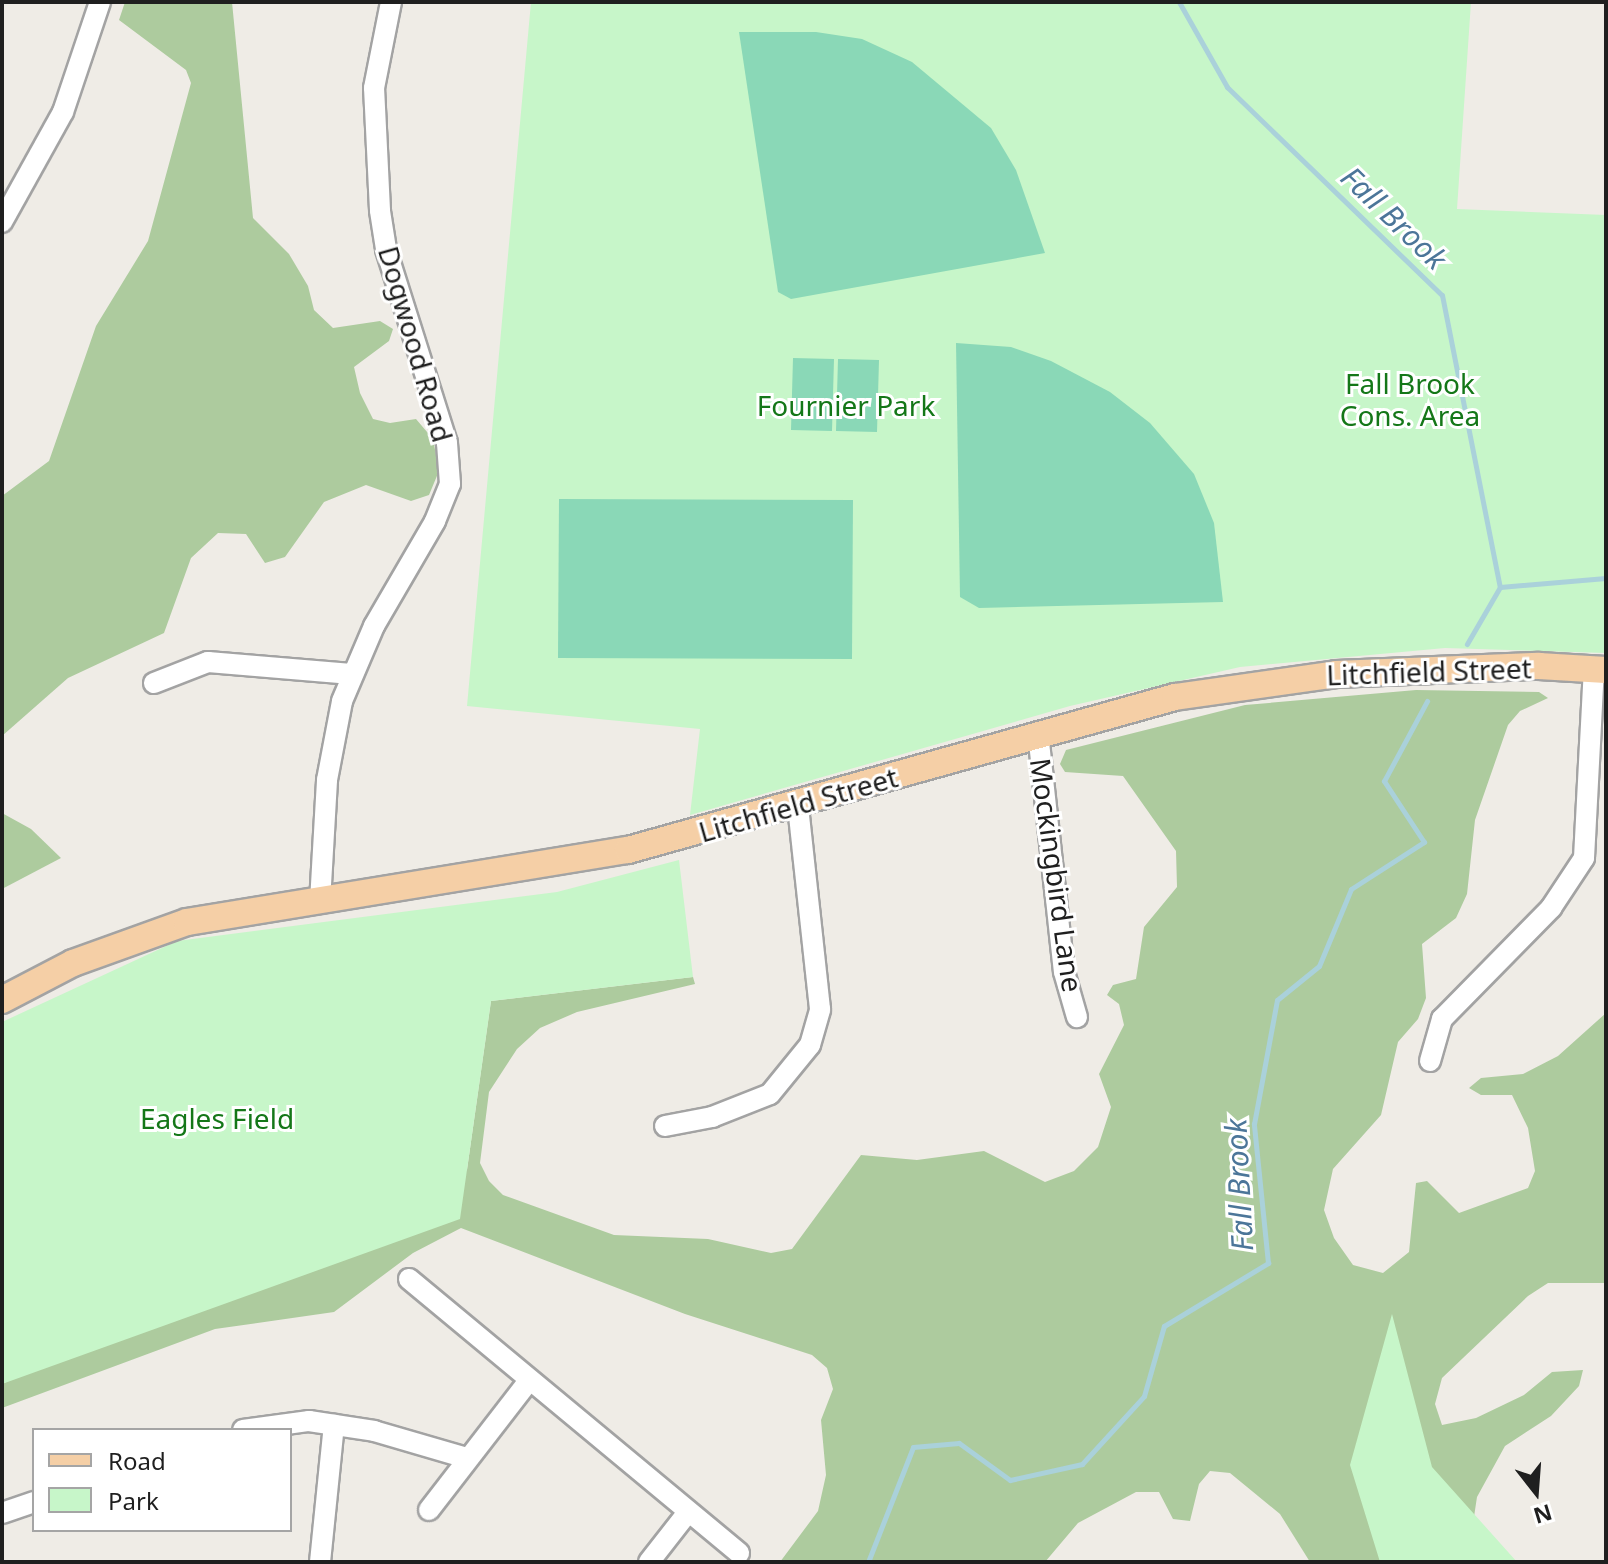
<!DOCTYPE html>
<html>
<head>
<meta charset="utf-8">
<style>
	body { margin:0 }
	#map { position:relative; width:1608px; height:1564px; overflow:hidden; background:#efece6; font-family:"Noto Sans",sans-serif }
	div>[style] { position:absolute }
	.forest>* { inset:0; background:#adcb9e }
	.park>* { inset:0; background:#c7f6c9 }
	.pitch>* { inset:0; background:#8ad8b7 }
	.stream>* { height:5px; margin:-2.5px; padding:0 2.5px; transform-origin:2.5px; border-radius:2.5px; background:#aad1da }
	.roads { filter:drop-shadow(2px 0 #a3a3a3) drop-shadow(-2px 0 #a3a3a3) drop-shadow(0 2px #a3a3a3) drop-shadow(0 -2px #a3a3a3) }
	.minor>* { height:20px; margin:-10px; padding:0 10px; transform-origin:10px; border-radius:10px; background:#fff }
	.major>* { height:26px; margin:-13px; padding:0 13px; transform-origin:13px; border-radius:13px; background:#f5cfa6 }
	span { translate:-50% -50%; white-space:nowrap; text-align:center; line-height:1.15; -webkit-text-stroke:6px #fff; paint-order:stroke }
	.street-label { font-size:28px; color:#1f1f1f }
	.park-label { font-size:28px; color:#147718 }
	.water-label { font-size:30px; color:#4c7699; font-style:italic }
	.frame { position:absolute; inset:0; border:4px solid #1f1f1f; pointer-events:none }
	.legend { position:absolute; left:32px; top:1428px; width:260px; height:104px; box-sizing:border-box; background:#fff; border:2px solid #a5a5a5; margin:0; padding:10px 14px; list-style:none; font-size:24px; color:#1f1f1f }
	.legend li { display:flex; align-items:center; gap:16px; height:40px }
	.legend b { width:40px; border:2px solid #a5a5a5 }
	.north { position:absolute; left:1496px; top:1452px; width:80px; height:80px; -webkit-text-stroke:6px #fff; paint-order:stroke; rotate:163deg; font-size:22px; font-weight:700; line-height:32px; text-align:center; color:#1f1f1f }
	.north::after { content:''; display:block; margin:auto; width:28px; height:36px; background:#1f1f1f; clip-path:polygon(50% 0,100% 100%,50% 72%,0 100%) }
</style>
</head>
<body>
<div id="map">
	<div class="forest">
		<i style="clip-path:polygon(125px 2px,232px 2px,253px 218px,289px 254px,308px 286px,314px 310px,333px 328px,380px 321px,393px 329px,389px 341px,354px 367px,360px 393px,373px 419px,390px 423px,416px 419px,433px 439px,439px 471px,429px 495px,411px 501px,366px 485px,324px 502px,285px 557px,265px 563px,246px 534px,218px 533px,191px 558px,164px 633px,68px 678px,2px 736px,2px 496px,49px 461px,96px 326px,148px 241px,191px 83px,186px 70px,119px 20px)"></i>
		<i style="clip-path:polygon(1416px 690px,1539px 692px,1548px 698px,1520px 711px,1508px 725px,1475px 820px,1467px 894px,1456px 918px,1422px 944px,1426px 998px,1418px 1019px,1398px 1042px,1381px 1115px,1333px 1169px,1324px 1210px,1334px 1238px,1353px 1265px,1383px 1273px,1409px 1252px,1416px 1183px,1427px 1181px,1459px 1213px,1528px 1188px,1535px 1171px,1528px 1128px,1512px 1095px,1481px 1095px,1469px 1088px,1481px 1078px,1523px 1074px,1558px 1056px,1606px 1013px,1606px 1283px,1548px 1283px,1528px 1296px,1442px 1378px,1435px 1404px,1442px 1425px,1476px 1418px,1524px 1395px,1552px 1372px,1583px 1370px,1579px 1386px,1551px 1416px,1505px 1446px,1477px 1497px,1472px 1530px,1494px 1562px,1310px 1562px,1280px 1514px,1230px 1473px,1210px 1471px,1199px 1484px,1190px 1521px,1173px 1519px,1159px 1492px,1136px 1492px,1078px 1523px,1045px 1562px,780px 1562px,818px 1511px,826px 1475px,821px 1420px,833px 1389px,827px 1368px,812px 1355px,685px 1314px,461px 1228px,413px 1253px,334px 1312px,215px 1329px,2px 1408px,2px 1384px,467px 1170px,491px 1001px,693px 977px,695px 984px,577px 1012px,540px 1028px,517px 1049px,489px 1092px,480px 1163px,489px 1181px,503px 1195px,614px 1235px,708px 1239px,771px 1253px,792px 1249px,861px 1155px,917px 1160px,984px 1151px,1045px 1182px,1074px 1171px,1098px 1147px,1111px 1107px,1099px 1074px,1124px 1025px,1119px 1004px,1107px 995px,1113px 985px,1136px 979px,1144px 927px,1177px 887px,1176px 851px,1123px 776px,1065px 772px,1060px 764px,1066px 750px,1245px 705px)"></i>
		<i style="clip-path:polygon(2px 813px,31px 829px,61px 858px,2px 889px)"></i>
	</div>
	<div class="park">
		<i style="clip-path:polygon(531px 2px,1471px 2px,1457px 209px,1606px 215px,1606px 653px,1445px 648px,1240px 667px,1070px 706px,690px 815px,700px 729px,467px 706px)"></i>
		<i style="clip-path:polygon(679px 860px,693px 977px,491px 1001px,460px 1219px,2px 1384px,2px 1022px,177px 941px,557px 892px)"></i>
		<i style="clip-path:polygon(1392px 1314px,1432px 1467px,1517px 1562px,1380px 1562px,1350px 1465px)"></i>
	</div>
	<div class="pitch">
		<i style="clip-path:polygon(739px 32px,816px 32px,862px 39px,912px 62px,991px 128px,1016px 170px,1045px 253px,791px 299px,778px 292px)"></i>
		<i style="clip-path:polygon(956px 343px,1011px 347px,1051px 361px,1110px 392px,1150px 423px,1194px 474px,1214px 523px,1223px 602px,979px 608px,960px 597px)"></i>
		<i style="clip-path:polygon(793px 358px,834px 359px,832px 431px,791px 430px)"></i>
		<i style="clip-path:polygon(838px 359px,879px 360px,877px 432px,836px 431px)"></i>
		<i style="clip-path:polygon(559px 499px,853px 500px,852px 659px,558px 658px)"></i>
	</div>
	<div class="stream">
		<i style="left:1179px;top:2px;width:98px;rotate:60.5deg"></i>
		<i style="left:1227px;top:87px;width:299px;rotate:44.1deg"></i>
		<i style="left:1442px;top:295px;width:298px;rotate:78.8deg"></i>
		<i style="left:1500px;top:587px;width:66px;rotate:120.1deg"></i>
		<i style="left:1500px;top:587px;width:106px;rotate:-4.9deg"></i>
		<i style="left:868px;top:1562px;width:123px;rotate:-68.6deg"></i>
		<i style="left:913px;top:1447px;width:46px;rotate:-5deg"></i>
		<i style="left:959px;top:1443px;width:63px;rotate:36deg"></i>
		<i style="left:1010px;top:1480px;width:74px;rotate:-12.5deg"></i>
		<i style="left:1082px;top:1464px;width:92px;rotate:-47.6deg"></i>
		<i style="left:1144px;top:1396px;width:73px;rotate:-74.1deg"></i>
		<i style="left:1164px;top:1326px;width:122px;rotate:-31.2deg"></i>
		<i style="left:1268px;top:1263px;width:140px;rotate:-95.8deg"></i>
		<i style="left:1254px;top:1124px;width:126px;rotate:-79.5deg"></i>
		<i style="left:1277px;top:1000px;width:54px;rotate:-39deg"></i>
		<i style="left:1319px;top:966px;width:83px;rotate:-67.4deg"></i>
		<i style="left:1351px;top:889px;width:87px;rotate:-32.8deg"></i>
		<i style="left:1424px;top:842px;width:73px;rotate:-123.3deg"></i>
		<i style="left:1384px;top:781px;width:91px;rotate:-61.7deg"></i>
	</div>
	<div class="roads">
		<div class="minor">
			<i style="left:2px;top:222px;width:126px;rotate:-61deg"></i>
			<i style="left:63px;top:112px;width:116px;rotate:-71.4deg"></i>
			<i style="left:154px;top:683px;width:58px;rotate:-21.3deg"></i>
			<i style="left:208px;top:662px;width:144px;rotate:4.8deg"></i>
			<i style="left:1038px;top:733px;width:240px;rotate:83.8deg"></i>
			<i style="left:1064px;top:972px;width:47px;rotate:73.9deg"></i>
			<i style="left:320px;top:902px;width:122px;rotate:-86.7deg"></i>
			<i style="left:327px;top:780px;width:80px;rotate:-79.2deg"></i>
			<i style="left:342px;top:701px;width:82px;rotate:-66.9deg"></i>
			<i style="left:374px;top:626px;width:121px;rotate:-59.8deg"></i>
			<i style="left:435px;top:521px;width:40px;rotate:-68deg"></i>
			<i style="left:450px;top:484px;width:41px;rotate:-94.2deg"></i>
			<i style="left:447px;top:443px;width:203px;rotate:-107.5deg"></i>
			<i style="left:386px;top:249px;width:39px;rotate:-99deg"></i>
			<i style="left:380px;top:210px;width:122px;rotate:-92.8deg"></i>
			<i style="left:374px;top:88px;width:88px;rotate:-78.8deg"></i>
			<i style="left:1430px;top:1061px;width:44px;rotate:-74.1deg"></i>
			<i style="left:1442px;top:1019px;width:156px;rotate:-45.5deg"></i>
			<i style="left:1551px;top:908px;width:60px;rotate:-56.6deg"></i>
			<i style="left:1584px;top:858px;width:190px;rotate:-87deg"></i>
			<i style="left:665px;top:1126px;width:48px;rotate:-10.8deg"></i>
			<i style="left:712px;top:1117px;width:62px;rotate:-21.6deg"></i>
			<i style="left:770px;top:1094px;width:63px;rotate:-50.8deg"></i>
			<i style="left:810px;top:1045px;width:37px;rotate:-74deg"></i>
			<i style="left:820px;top:1009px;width:205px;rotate:-96.2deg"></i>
			<i style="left:409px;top:1279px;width:429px;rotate:39.7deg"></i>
			<i style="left:243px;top:1430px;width:67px;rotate:-7.8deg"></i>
			<i style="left:309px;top:1421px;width:66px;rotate:8.7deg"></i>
			<i style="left:374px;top:1431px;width:97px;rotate:16.2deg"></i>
			<i style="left:429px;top:1510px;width:162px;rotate:-52.3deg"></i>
			<i style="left:2px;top:1513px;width:34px;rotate:-19deg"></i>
			<i style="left:320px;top:1562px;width:138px;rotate:-84.2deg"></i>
			<i style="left:649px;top:1562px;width:63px;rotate:-52deg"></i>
		</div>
		<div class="major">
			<i style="left:2px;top:1000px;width:80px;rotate:-27.5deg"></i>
			<i style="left:73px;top:963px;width:121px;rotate:-19.8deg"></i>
			<i style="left:187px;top:922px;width:447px;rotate:-9.3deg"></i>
			<i style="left:628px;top:850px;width:568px;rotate:-15.63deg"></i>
			<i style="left:1175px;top:697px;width:163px;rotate:-8.1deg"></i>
			<i style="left:1336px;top:674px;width:203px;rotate:-2.3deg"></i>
			<i style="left:1539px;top:666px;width:67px;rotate:3.4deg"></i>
		</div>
	</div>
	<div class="street-label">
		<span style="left:416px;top:344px;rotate:74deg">Dogwood Road</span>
		<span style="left:1429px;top:671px;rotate:-2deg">Litchfield Street</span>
		<span style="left:798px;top:804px;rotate:-16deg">Litchfield Street</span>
		<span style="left:1057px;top:875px;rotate:82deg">Mockingbird Lane</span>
	</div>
	<div class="park-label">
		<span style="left:1410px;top:399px">Fall Brook<br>Cons. Area</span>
		<span style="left:846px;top:405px">Fournier Park</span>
		<span style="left:217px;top:1118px">Eagles Field</span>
	</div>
	<div class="water-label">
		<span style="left:1394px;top:218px;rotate:44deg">Fall Brook</span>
		<span style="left:1239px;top:1185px;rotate:-93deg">Fall Brook</span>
	</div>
	<div class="frame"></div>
	<ul class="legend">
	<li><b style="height:10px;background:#f5cfa6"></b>Road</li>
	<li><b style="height:22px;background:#c7f6c9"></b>Park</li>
	</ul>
	<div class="north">N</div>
</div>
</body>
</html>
